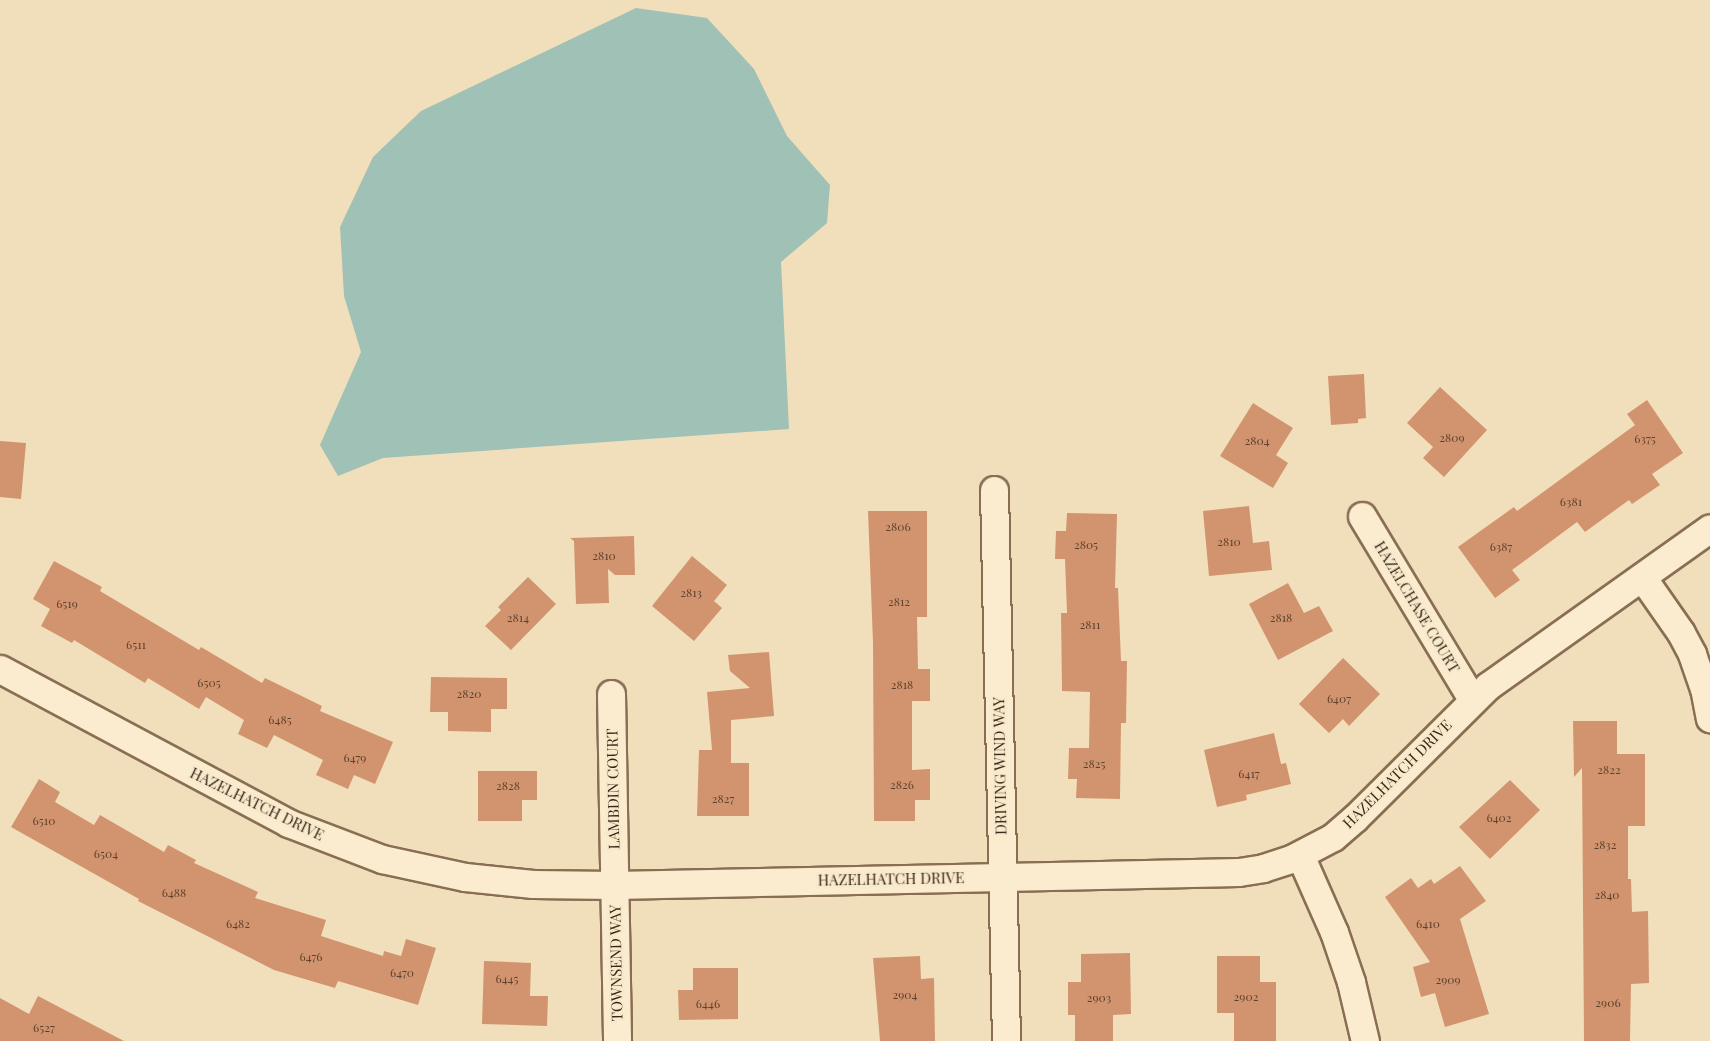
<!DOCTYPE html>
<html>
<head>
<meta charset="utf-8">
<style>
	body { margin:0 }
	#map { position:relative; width:1710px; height:1041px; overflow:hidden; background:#f1dfbb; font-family:"Playfair Display",serif }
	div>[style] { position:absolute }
	.water>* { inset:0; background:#a0c1b6 }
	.building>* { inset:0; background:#d2946e }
	.roads { filter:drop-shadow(2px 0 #896e54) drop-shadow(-2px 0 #896e54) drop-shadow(0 2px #896e54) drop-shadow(0 -2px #896e54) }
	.minor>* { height:27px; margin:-13.5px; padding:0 13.5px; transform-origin:13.5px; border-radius:13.5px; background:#fbeccf }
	span { translate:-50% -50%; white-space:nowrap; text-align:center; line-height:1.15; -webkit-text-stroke:4.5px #f8e9cb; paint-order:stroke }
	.number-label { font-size:12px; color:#5e422f }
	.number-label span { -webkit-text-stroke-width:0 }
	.street-label { font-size:15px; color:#37271a }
</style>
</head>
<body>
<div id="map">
	<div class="water">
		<i style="clip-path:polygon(636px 8px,707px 18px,754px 69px,787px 136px,830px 185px,827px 223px,781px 262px,789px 429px,383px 458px,338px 476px,320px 445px,361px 352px,344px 296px,340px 227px,373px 157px,421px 111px)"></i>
	</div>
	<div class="building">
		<i style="clip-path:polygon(1364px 374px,1366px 418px,1358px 419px,1358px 423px,1331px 425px,1328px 376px)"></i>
		<i style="clip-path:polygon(1440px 387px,1487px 430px,1444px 477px,1423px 458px,1433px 447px,1407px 423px)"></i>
		<i style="clip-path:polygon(1647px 400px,1683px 453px,1652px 474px,1660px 485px,1632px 504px,1629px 500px,1585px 532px,1577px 522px,1512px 570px,1520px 580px,1495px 598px,1458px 547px,1514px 507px,1517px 511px,1635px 425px,1627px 414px)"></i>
		<i style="clip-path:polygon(1253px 403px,1293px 428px,1276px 455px,1288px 463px,1273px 488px,1220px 456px)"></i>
		<i style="clip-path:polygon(0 441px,26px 443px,21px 499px,0 497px)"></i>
		<i style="clip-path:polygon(1249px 506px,1253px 543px,1269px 541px,1272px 570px,1209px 576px,1203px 511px)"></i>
		<i style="clip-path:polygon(868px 511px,927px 511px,927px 617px,917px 617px,918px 669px,930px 669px,930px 701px,912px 701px,912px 770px,930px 769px,930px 800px,915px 800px,915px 821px,874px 821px,873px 643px)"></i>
		<i style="clip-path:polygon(1067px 513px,1117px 514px,1115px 588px,1118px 588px,1121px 661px,1127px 661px,1126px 723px,1121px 723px,1120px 799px,1076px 798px,1077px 779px,1068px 779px,1069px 748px,1089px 748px,1090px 692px,1062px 691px,1061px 613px,1067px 613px,1065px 559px,1055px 559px,1056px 531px,1066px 531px)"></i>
		<i style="clip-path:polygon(634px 536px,635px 575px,615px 575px,608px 569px,609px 603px,576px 604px,574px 541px,570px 538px)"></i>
		<i style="clip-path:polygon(692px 556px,727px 585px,714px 601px,722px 608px,694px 641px,652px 606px)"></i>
		<i style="clip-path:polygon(54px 561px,102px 587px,100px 591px,199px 650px,201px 647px,262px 683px,265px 678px,322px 706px,320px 711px,393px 742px,375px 784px,354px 775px,348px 789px,316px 775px,323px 760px,274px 735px,267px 748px,238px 734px,244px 720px,206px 697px,199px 709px,148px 678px,145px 683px,74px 640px,72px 643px,41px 626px,50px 609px,33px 599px)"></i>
		<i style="clip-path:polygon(528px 577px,556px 604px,511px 650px,485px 626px,501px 610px,498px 607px)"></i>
		<i style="clip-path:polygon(1288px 583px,1304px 613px,1319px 606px,1333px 631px,1278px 660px,1249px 604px)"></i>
		<i style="clip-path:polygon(769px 652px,774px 716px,731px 720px,731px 763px,749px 763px,749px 816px,697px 816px,699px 750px,712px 750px,707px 692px,750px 688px,730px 671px,728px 655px)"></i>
		<i style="clip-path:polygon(1343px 658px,1380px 694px,1349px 726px,1343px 719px,1329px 733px,1299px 704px)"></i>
		<i style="clip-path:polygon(431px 677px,507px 678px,507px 709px,491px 709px,491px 732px,448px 731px,448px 712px,430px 712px)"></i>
		<i style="clip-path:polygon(1573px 721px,1617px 721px,1617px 754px,1645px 754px,1645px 826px,1628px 826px,1628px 879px,1631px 879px,1632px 912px,1648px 911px,1649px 983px,1631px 984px,1630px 1041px,1584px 1041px,1582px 768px,1574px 777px)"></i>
		<i style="clip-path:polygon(1274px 733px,1281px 764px,1286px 763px,1291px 784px,1246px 795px,1247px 800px,1217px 807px,1204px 750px)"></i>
		<i style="clip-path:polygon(478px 771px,537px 771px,537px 800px,522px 800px,522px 821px,478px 821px)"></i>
		<i style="clip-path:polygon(39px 779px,60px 792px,55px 802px,94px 825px,100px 815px,164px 852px,168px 845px,196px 860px,194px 863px,258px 892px,255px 898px,326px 920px,321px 936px,383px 956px,384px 951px,401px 956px,406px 939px,436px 948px,418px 1005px,338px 981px,335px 988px,274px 970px,138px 901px,139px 899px,11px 827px)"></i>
		<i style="clip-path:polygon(1510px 780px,1540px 810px,1490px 859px,1459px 827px)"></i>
		<i style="clip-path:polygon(1460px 866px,1486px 901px,1460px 919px,1489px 1014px,1445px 1027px,1435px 993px,1421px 997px,1413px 967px,1430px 962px,1385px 897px,1411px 878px,1418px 888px,1431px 879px,1434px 884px)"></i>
		<i style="clip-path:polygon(1130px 953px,1131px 1014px,1113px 1015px,1113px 1041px,1075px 1041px,1075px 1015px,1068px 1015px,1068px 982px,1081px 982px,1081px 954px)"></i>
		<i style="clip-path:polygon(920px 956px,921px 979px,934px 978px,935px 1041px,880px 1041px,873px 958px)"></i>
		<i style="clip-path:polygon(1217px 956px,1260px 956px,1260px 982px,1276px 982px,1276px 1041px,1234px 1041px,1234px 1013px,1217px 1013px)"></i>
		<i style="clip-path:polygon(484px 961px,531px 963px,530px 996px,548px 996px,547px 1026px,482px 1024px)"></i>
		<i style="clip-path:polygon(693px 968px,738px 968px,738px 1019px,679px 1020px,678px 990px,693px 990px)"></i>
		<i style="clip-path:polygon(38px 996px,124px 1041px,0 1041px,0 998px,29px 1014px)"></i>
	</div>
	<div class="roads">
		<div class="minor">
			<i style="left:994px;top:490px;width:551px;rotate:88.75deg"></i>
			<i style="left:1362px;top:516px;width:214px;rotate:59deg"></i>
			<i style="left:1642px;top:577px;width:68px;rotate:55.1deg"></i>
			<i style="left:1681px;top:633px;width:24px;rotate:62deg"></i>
			<i style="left:1692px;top:654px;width:36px;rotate:71deg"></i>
			<i style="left:1704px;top:688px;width:31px;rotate:79deg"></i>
			<i style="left:0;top:669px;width:327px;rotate:28.1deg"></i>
			<i style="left:288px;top:823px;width:101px;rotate:21deg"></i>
			<i style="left:382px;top:859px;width:85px;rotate:12.2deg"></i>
			<i style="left:465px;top:877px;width:68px;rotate:5.9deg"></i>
			<i style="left:533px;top:884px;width:81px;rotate:0.7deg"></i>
			<i style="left:614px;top:885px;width:625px;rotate:-1.19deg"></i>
			<i style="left:1239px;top:872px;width:24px;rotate:-9deg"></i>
			<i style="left:1263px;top:868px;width:32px;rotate:-18deg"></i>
			<i style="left:1293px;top:858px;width:45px;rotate:-27.7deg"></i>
			<i style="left:1333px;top:837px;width:29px;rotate:-41deg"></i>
			<i style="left:1355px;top:818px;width:187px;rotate:-44.8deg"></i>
			<i style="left:1488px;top:686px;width:272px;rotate:-35.4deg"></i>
			<i style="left:611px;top:694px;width:347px;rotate:89deg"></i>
			<i style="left:1300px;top:855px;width:84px;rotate:66.2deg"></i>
			<i style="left:1334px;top:932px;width:53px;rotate:71.2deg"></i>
			<i style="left:1351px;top:982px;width:61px;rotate:76.7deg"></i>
		</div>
	</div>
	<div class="number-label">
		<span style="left:1452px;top:438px">2809</span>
		<span style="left:1645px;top:439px">6375</span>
		<span style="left:1257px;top:441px">2804</span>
		<span style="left:1571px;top:502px">6381</span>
		<span style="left:898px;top:527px">2806</span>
		<span style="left:1229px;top:542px">2810</span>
		<span style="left:1086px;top:545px">2805</span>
		<span style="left:1501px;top:547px">6387</span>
		<span style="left:604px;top:556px">2810</span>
		<span style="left:691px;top:593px">2813</span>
		<span style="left:899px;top:602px">2812</span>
		<span style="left:67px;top:604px">6519</span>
		<span style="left:518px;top:618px">2814</span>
		<span style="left:1281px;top:618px">2818</span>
		<span style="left:1090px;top:625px">2811</span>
		<span style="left:136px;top:645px">6511</span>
		<span style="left:209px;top:683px">6505</span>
		<span style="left:902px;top:685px">2818</span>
		<span style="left:469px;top:694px">2820</span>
		<span style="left:1339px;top:699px">6407</span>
		<span style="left:280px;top:720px">6485</span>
		<span style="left:355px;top:758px">6479</span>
		<span style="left:1094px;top:764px">2825</span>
		<span style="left:1609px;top:770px">2822</span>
		<span style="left:1249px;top:774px">6417</span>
		<span style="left:902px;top:785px">2826</span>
		<span style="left:508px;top:786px">2828</span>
		<span style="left:723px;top:799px">2827</span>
		<span style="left:1499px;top:818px">6402</span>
		<span style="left:44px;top:821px">6510</span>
		<span style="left:1605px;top:845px">2832</span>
		<span style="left:106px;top:854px">6504</span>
		<span style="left:174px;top:893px">6488</span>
		<span style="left:1607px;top:895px">2840</span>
		<span style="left:238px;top:924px">6482</span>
		<span style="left:1428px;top:924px">6410</span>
		<span style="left:311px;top:957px">6476</span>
		<span style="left:402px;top:973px">6470</span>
		<span style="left:507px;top:979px">6445</span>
		<span style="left:1448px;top:980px">2909</span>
		<span style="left:905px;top:995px">2904</span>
		<span style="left:1246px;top:997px">2902</span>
		<span style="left:1099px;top:998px">2903</span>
		<span style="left:1608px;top:1003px">2906</span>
		<span style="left:708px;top:1004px">6446</span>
		<span style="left:44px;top:1028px">6527</span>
	</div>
	<div class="street-label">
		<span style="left:1417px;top:607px;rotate:59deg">HAZELCHASE COURT</span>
		<span style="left:1000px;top:766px;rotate:-91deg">DRIVING WIND WAY</span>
		<span style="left:1397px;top:774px;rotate:-45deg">HAZELHATCH DRIVE</span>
		<span style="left:613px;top:789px;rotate:-91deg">LAMBDIN COURT</span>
		<span style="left:257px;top:804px;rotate:26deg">HAZELHATCH DRIVE</span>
		<span style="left:891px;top:879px;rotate:-1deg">HAZELHATCH DRIVE</span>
		<span style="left:616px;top:963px;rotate:-91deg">TOWNSEND WAY</span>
	</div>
</div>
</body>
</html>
